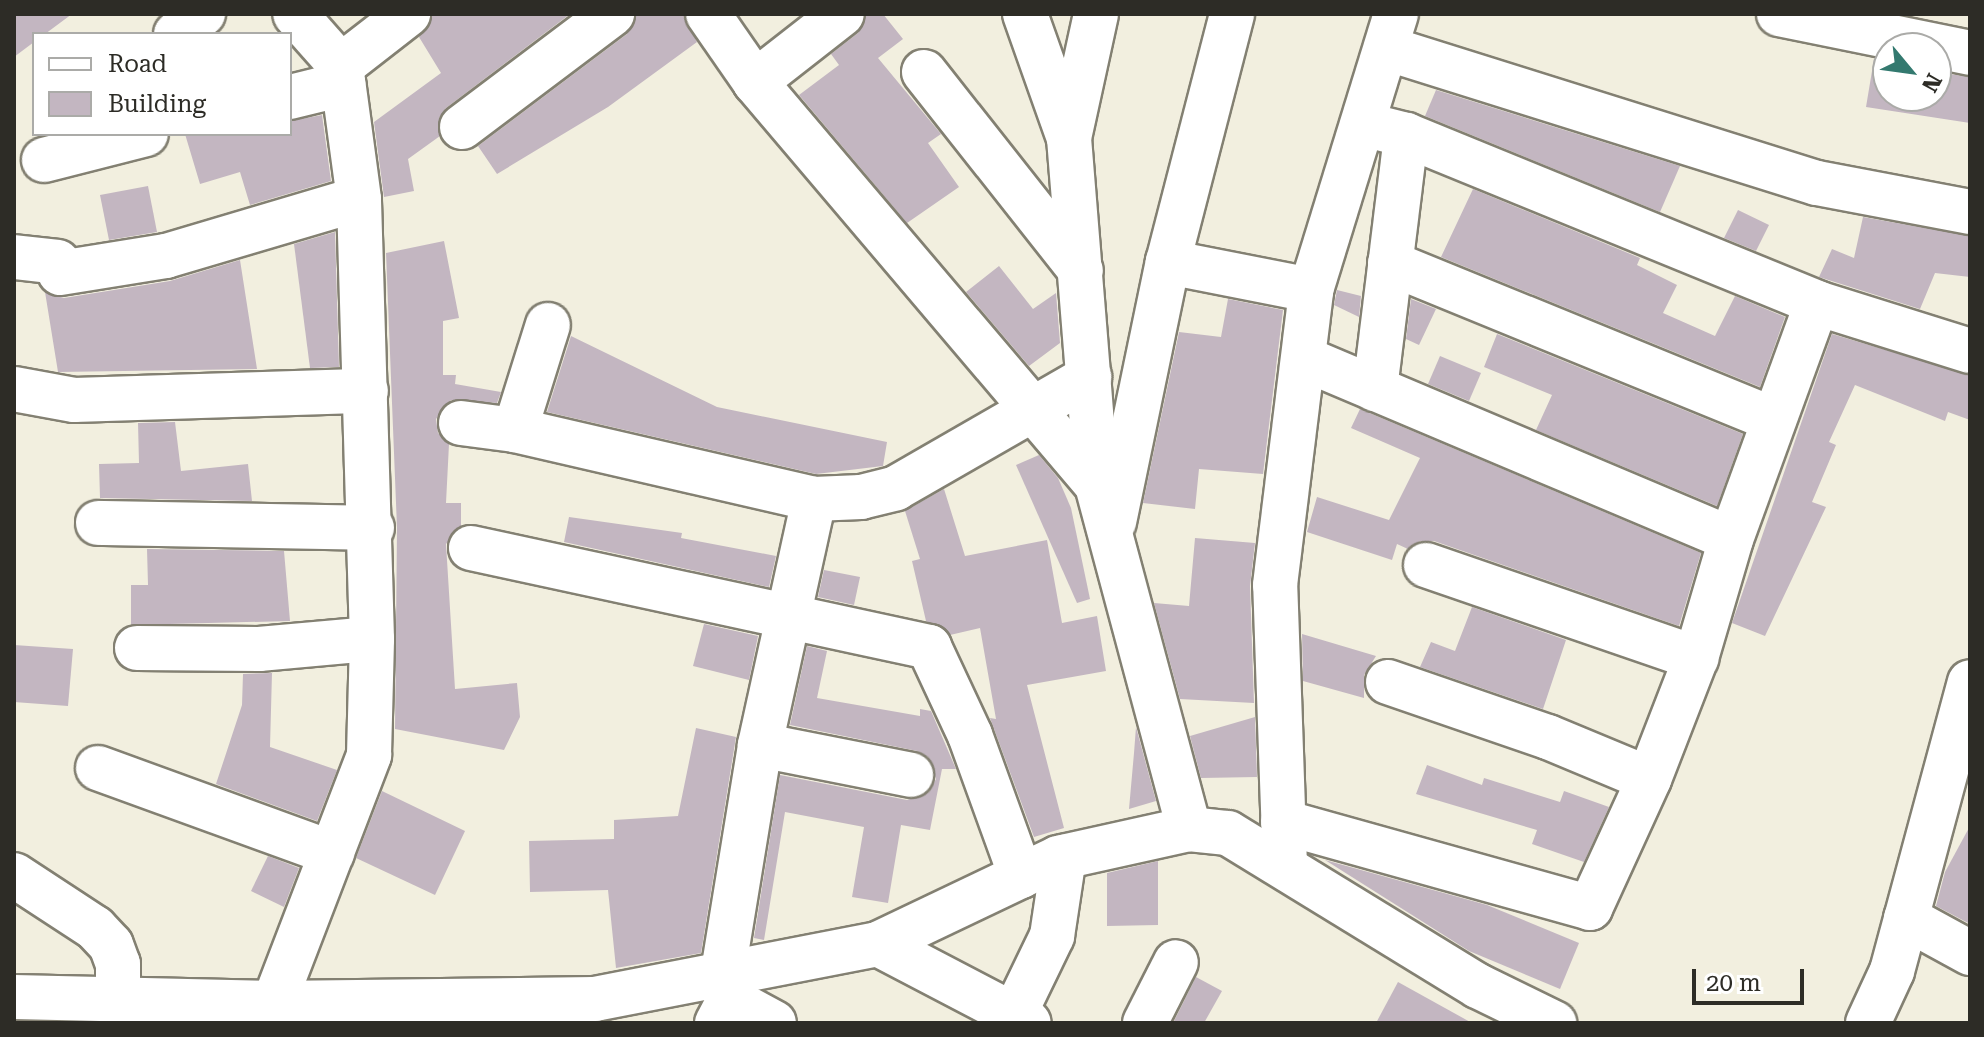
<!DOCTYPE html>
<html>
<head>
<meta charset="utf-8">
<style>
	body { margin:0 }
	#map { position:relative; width:1984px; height:1037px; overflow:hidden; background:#f2efdf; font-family:"Roboto Serif",serif }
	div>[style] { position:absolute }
	.building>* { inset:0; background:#c3b6c1 }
	.roads { filter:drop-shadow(2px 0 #838072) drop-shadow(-2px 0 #838072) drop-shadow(0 2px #838072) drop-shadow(0 -2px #838072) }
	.minor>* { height:44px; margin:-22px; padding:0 22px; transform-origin:22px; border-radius:22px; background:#fff }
	.tertiary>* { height:44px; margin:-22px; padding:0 22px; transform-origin:22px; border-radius:22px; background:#fff }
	span { translate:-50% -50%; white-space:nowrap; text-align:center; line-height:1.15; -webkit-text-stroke:8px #fff; paint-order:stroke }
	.frame { position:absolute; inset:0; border:16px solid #2d2c26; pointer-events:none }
	.legend { position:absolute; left:32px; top:32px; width:260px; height:104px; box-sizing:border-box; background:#fff; border:2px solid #ababa8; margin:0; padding:10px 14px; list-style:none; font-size:24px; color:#2d2c26 }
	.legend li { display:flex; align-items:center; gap:16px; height:40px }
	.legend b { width:40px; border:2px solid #ababa8 }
	.north { position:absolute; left:1872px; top:32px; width:80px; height:80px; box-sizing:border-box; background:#fff; border:2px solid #ababa8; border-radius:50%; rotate:119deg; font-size:22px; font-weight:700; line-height:32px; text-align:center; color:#2d2c26 }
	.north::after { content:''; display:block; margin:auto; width:28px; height:36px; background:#33796f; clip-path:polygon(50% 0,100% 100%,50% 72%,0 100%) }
	.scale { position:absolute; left:1692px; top:969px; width:112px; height:36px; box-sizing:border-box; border:4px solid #2d2c26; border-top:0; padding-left:10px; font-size:24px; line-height:28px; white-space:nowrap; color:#2d2c26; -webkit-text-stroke:6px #fff; paint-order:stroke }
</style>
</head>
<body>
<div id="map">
	<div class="building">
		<i style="clip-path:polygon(14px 14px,72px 14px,45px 34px,34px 34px,34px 42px,14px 57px)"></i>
		<i style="clip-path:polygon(432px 14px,570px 14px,446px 108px,439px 118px,440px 136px,408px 159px,414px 191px,384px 197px,374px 122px,441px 73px,419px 37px)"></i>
		<i style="clip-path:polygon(636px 14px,683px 14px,697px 42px,608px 107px,497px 174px,478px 146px,627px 34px)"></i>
		<i style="clip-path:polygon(866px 14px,883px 14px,903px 39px,878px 58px,941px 134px,928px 143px,959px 187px,907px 223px,799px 95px,839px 65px,831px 54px,858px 33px)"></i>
		<i style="clip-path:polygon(1874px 59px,1888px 62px,1888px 96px,1936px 96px,1936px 72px,1970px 77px,1970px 123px,1866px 107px)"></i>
		<i style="clip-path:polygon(1436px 90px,1680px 166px,1660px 212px,1425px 116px)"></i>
		<i style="clip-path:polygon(322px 115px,331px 181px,250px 205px,240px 172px,200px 184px,185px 134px,290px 134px,290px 121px)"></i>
		<i style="clip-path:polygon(148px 186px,157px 232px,109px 240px,100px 195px)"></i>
		<i style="clip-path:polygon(1473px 189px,1640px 258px,1637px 265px,1677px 285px,1663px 313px,1715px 336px,1735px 296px,1785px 317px,1760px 387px,1441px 257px)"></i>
		<i style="clip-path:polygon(1738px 210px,1769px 225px,1756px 251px,1724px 238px)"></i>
		<i style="clip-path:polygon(1863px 217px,1970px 236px,1970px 277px,1935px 273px,1920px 309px,1819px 277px,1832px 249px,1854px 258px)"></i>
		<i style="clip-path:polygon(335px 232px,339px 367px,310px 368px,294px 244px)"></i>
		<i style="clip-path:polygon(444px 241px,459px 318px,443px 321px,443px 375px,456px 375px,455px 384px,501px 392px,497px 403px,451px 400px,436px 419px,438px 433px,449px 444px,446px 503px,461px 503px,461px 526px,446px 544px,455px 689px,517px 683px,520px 717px,504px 750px,395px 729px,397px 528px,386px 253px)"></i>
		<i style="clip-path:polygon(240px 260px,257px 369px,58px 372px,45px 292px,64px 298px,170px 281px)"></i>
		<i style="clip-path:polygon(999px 266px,1033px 309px,1056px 293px,1060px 343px,1029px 366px,966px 292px)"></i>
		<i style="clip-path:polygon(1337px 290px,1361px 296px,1359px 317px,1334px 305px)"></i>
		<i style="clip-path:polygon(1228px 299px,1283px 310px,1263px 474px,1199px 469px,1195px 509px,1143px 503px,1179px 332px,1221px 337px)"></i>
		<i style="clip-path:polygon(1411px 299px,1436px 309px,1419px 345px,1406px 339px)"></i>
		<i style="clip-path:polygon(1497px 334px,1743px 434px,1717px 506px,1536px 430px,1552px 395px,1484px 367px)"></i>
		<i style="clip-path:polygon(1832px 334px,1970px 375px,1970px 420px,1948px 412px,1945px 421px,1855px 385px,1829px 442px,1836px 445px,1812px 502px,1826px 507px,1765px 636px,1732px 623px)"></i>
		<i style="clip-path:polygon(571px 336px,717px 407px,887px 442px,883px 466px,816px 474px,547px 412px)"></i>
		<i style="clip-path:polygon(1440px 356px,1481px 373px,1469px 401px,1428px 384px)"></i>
		<i style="clip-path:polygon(1360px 409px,1701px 553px,1679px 626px,1434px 541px,1420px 541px,1408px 549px,1397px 544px,1392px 560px,1307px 532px,1317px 497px,1389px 520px,1420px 458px,1351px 428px)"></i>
		<i style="clip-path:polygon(175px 422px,181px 471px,248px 464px,252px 501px,100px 498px,99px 464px,139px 463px,138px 423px)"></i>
		<i style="clip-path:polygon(1039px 455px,1058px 478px,1071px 508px,1090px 599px,1077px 603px,1016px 465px)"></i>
		<i style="clip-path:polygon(944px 489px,965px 556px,1047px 540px,1062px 623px,1097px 616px,1106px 671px,1027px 685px,1064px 828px,1034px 837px,990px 718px,996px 719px,980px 628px,950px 635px,926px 621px,912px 561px,920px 559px,905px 511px)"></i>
		<i style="clip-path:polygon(569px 517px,682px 533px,681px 538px,776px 556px,769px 587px,564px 542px)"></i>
		<i style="clip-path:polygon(1195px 538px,1255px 543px,1250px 586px,1254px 703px,1180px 699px,1154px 603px,1189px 606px)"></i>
		<i style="clip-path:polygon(147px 549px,284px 551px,290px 621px,131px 625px,131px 585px,148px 585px)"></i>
		<i style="clip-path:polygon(824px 570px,860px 577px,854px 605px,818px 597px)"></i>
		<i style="clip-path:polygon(1472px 607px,1566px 640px,1543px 709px,1420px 667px,1431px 642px,1455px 651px)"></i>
		<i style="clip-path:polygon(704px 624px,758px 636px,749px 680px,693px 666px)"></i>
		<i style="clip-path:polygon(1302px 634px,1376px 656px,1364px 675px,1364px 698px,1303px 681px)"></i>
		<i style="clip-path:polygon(14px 645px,73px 649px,68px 706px,14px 702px)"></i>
		<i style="clip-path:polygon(807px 646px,827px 651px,817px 698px,920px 716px,920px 709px,931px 711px,956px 769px,942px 769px,930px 830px,901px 825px,888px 903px,852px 897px,864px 827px,785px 812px,764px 940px,754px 938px,780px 775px,907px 800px,929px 792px,936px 779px,928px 757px,917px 751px,790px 725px)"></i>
		<i style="clip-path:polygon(272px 673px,270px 747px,337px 770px,317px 821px,216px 784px,242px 705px,243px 674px)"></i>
		<i style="clip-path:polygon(1255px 717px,1257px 777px,1201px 778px,1190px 736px)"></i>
		<i style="clip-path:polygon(1136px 727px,1156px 801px,1129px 809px,1134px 753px)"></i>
		<i style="clip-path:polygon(696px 728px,736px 737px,701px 953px,616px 968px,608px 890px,530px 892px,529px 841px,614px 839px,614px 820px,678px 816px)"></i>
		<i style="clip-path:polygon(1427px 765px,1482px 785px,1484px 778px,1560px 802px,1564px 791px,1609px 807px,1584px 862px,1532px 844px,1537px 830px,1416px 794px)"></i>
		<i style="clip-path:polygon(382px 791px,465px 831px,435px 895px,356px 858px)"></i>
		<i style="clip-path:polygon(1970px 826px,1970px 924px,1936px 906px,1945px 872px)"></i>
		<i style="clip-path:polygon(268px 856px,299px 868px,284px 907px,251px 891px)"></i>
		<i style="clip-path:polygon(1325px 860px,1487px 905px,1579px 943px,1560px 989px,1469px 951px)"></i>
		<i style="clip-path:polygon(1158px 861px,1158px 925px,1107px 926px,1107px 873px)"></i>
		<i style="clip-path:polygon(1196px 977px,1222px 991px,1204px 1023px,1178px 1023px,1174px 1021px)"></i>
		<i style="clip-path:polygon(1398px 982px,1472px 1023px,1376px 1023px)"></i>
	</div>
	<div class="roads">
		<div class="minor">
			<i style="left:708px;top:14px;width:83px;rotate:55.3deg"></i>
			<i style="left:755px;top:82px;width:529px;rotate:49.68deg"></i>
			<i style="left:1025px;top:14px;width:132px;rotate:70.5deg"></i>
			<i style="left:1069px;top:138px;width:348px;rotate:85.4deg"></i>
			<i style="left:1097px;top:485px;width:356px;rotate:75deg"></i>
			<i style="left:1779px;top:14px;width:195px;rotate:11.5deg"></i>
			<i style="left:176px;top:34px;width:34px;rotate:-37deg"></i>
			<i style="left:1389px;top:49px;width:448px;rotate:17.4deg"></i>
			<i style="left:1817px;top:183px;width:156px;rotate:10.7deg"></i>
			<i style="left:341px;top:66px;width:85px;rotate:-37.8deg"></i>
			<i style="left:924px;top:72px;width:253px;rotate:51.7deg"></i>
			<i style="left:755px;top:82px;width:110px;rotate:-38deg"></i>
			<i style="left:290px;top:97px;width:55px;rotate:-13.8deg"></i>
			<i style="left:1363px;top:124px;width:44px;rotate:14.3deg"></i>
			<i style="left:1406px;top:135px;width:444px;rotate:22.2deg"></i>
			<i style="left:1817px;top:303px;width:160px;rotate:17.4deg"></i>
			<i style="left:462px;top:127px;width:188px;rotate:-37deg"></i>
			<i style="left:1069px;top:138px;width:127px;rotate:-77.7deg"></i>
			<i style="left:44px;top:160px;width:105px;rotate:-14.3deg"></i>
			<i style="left:14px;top:257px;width:44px;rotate:6.5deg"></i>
			<i style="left:1168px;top:262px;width:146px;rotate:11.1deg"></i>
			<i style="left:1390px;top:263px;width:413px;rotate:22.2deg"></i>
			<i style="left:60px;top:273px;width:107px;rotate:-9.1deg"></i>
			<i style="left:166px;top:256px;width:201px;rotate:-16.5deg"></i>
			<i style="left:1305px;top:359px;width:462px;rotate:22.9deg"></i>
			<i style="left:14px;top:389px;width:61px;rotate:10.4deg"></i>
			<i style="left:74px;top:400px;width:292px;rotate:-1.8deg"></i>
			<i style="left:1375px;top:389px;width:256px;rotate:-83deg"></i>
			<i style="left:461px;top:423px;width:54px;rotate:7.4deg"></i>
			<i style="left:515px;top:430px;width:307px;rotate:13deg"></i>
			<i style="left:814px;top:499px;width:47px;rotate:-2.4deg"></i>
			<i style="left:861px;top:497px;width:36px;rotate:-14deg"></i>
			<i style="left:896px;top:488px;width:223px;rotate:-29.9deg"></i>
			<i style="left:515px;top:430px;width:110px;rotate:-72.6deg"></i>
			<i style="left:1114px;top:522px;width:266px;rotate:-78.3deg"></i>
			<i style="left:1168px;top:262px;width:256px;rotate:-75.5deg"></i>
			<i style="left:98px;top:523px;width:274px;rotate:1deg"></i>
			<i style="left:471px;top:548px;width:469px;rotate:12.2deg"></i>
			<i style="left:929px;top:647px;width:97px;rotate:65deg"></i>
			<i style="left:970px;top:735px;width:150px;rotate:70.1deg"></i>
			<i style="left:1426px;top:565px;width:286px;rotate:19deg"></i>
			<i style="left:137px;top:648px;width:122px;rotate:0.5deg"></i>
			<i style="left:259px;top:649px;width:113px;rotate:-5.1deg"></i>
			<i style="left:1388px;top:682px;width:169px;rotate:19deg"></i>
			<i style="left:1548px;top:737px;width:109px;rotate:22.6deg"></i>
			<i style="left:760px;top:745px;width:154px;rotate:11.2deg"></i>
			<i style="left:98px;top:768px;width:249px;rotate:20deg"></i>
			<i style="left:1283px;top:822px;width:319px;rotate:15.6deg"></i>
			<i style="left:1590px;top:908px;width:142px;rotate:-65.4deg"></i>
			<i style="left:1649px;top:779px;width:130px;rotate:-68.8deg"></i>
			<i style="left:1696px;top:658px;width:124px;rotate:-73.6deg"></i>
			<i style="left:1731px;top:539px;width:251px;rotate:-70deg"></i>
			<i style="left:14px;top:875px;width:97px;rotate:33.2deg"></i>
			<i style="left:95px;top:928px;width:23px;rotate:47deg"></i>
			<i style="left:111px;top:945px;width:20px;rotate:70deg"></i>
			<i style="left:118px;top:964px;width:37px;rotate:90deg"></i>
			<i style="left:1906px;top:918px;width:73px;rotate:28.7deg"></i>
			<i style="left:878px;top:944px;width:170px;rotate:27.6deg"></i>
			<i style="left:730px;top:999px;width:50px;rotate:28.6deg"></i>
			<i style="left:274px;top:1003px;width:266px;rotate:-69deg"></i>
			<i style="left:369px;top:755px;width:116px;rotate:-88.5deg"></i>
			<i style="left:372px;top:639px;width:440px;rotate:-91.7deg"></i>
			<i style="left:359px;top:199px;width:134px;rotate:-97.7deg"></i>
			<i style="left:341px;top:66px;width:69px;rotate:-131.5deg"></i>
			<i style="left:717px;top:1023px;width:27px;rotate:-62deg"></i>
			<i style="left:730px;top:999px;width:22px;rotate:-111deg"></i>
			<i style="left:722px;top:978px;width:236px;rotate:-80.7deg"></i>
			<i style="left:760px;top:745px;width:252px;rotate:-77.6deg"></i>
			<i style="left:1010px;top:1023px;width:97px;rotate:-64.2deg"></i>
			<i style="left:1052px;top:936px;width:80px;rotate:-81.4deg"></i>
			<i style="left:1145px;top:1023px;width:68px;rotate:-63.1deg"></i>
			<i style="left:1868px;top:1023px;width:57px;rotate:-65.2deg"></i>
			<i style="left:1892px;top:971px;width:299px;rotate:-74.9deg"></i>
		</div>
		<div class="tertiary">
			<i style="left:1285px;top:866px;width:281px;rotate:-92deg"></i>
			<i style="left:1275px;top:585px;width:297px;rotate:-83deg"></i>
			<i style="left:1311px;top:290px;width:289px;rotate:-72.9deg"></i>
			<i style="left:14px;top:997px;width:260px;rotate:1.3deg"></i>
			<i style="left:274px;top:1003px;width:321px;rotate:-0.7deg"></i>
			<i style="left:595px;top:999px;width:288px;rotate:-11deg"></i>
			<i style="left:878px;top:944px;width:199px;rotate:-25.5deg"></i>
			<i style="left:1058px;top:858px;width:134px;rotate:-12.5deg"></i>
			<i style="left:1189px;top:829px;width:39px;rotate:6deg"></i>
			<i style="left:1228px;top:833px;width:293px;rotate:31.5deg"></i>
			<i style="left:1478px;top:986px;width:85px;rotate:26deg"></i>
		</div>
	</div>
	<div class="frame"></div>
	<ul class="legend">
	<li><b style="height:10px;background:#fff"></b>Road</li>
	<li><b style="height:22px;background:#c3b6c1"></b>Building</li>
	</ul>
	<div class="north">N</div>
	<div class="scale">20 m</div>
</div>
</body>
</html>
